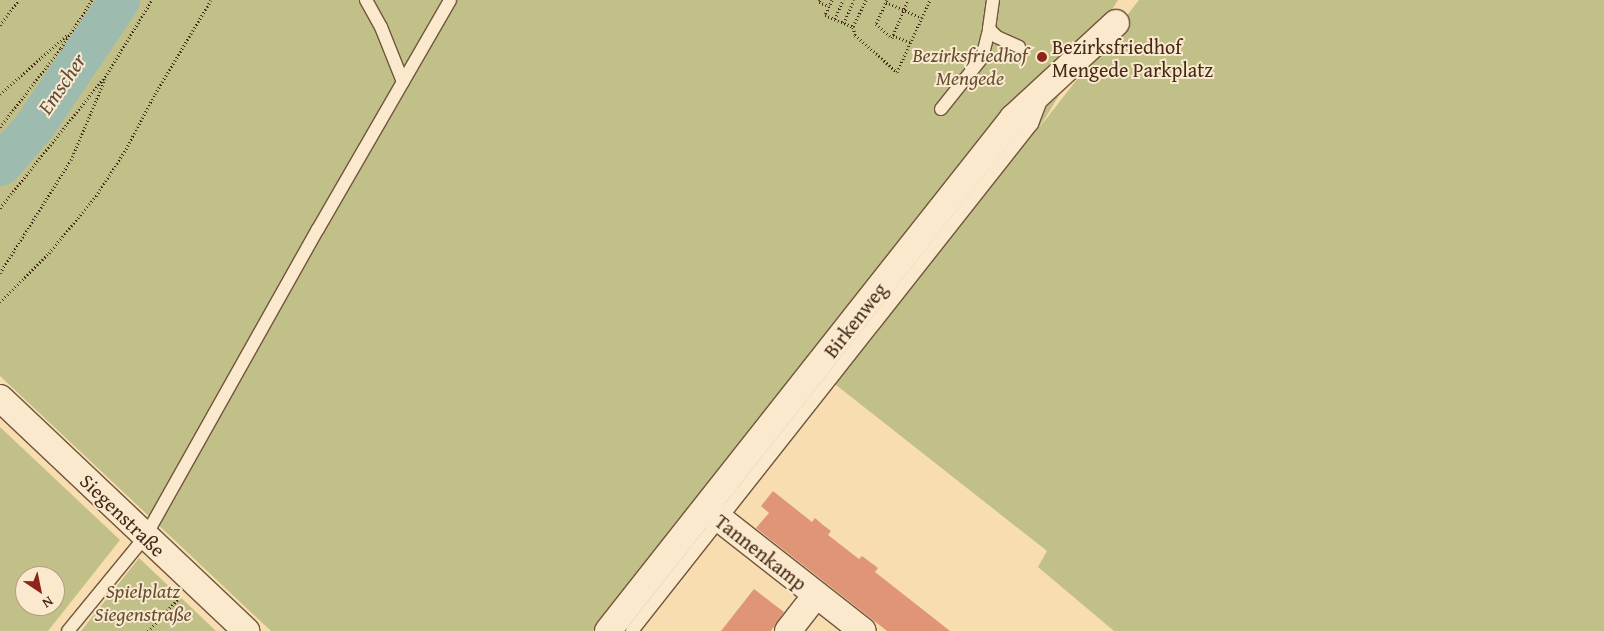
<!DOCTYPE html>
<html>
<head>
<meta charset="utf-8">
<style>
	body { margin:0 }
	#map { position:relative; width:1604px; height:631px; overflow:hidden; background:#f7ddb0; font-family:"Gentium Book Plus",serif }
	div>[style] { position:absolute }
	.green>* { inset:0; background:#c1c088 }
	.river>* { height:41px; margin:-20.5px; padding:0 20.5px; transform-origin:20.5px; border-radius:20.5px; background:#9dbbaf }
	.building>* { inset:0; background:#e19577 }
	.path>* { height:3px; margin-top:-1.5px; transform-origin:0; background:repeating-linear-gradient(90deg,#452818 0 1px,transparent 0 3.5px) }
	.roads { filter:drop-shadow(1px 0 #72553e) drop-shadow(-1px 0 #72553e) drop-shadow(0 1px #72553e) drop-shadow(0 -1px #72553e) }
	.lane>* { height:12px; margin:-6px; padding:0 6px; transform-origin:6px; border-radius:6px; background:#fae9cc }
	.street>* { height:26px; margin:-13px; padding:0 13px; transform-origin:13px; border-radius:13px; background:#fae9cc }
	.dots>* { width:14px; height:14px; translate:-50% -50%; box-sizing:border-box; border:2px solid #fae9cc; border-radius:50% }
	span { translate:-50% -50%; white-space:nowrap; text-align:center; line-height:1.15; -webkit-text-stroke:4px #fae9cc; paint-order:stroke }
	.poi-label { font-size:20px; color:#452818 }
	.left { translate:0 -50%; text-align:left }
	.park-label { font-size:20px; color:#644e34; font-style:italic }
	.street-label { font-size:20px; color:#452818 }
	.water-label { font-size:21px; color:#5b4d3e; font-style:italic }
	.north { position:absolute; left:15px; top:566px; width:50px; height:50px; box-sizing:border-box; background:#fae9cc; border:1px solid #b29c84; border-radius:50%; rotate:146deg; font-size:14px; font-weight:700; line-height:20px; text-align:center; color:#452818 }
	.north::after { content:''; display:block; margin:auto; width:18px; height:22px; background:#8f2418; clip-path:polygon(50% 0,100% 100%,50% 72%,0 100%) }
</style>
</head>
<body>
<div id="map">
	<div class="green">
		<i style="clip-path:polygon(0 0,1118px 0,1039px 128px,1139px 0,1604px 0,1604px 631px,1114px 631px,1038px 567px,1047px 551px,817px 370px,603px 631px,271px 631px,0 376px,0 165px,34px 126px,104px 22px,0 138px)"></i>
		<i style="clip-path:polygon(evenodd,0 427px,120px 540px,48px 631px,0 631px,0 427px,25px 576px,55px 576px,55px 606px,25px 606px,25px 576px)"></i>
		<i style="clip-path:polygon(139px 558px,175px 592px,216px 631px,81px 631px)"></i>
	</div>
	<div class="river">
		<i style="left:0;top:165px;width:52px;rotate:-48.9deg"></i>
		<i style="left:34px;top:126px;width:152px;rotate:-56deg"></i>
	</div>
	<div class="building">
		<i style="clip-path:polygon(773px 491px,812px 522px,815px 518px,823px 525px,831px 531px,828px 535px,859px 559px,862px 556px,878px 568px,875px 572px,950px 631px,887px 631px,756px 528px,769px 513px,761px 506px)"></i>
		<i style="clip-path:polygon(754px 589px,784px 612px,771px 631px,721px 631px)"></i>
	</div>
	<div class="path">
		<i style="left:820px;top:0;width:2px;rotate:117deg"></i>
		<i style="left:819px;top:2px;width:11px;rotate:22deg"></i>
		<i style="left:832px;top:0;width:17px;rotate:115deg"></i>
		<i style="left:825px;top:15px;width:30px;rotate:23deg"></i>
		<i style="left:866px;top:0;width:30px;rotate:116deg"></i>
		<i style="left:853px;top:27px;width:8px;rotate:76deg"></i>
		<i style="left:855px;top:35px;width:56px;rotate:41.4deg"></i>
		<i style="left:897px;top:72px;width:79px;rotate:-65.4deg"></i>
		<i style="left:887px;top:0;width:26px;rotate:115deg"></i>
		<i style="left:876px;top:24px;width:21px;rotate:41deg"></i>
		<i style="left:892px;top:38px;width:41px;rotate:-67.2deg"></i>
		<i style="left:886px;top:2px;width:39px;rotate:24deg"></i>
		<i style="left:835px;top:19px;width:21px;rotate:-67deg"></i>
		<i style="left:844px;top:23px;width:25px;rotate:-67deg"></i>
		<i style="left:0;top:25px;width:31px;rotate:-53deg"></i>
		<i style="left:893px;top:35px;width:20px;rotate:24deg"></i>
		<i style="left:0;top:94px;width:91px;rotate:-41.4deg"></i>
		<i style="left:0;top:127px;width:100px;rotate:-52.3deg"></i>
		<i style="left:61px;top:48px;width:57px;rotate:-57.1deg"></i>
		<i style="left:0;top:208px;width:171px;rotate:-51.4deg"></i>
		<i style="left:107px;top:74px;width:87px;rotate:-58.7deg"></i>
		<i style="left:0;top:273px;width:133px;rotate:-57.9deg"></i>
		<i style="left:71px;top:160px;width:88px;rotate:-67.2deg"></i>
		<i style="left:0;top:302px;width:69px;rotate:-45deg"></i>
		<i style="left:49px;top:253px;width:74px;rotate:-50.5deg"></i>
		<i style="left:96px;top:196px;width:56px;rotate:-57.4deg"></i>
		<i style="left:126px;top:149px;width:62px;rotate:-62.2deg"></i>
		<i style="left:155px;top:94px;width:109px;rotate:-59.2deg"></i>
		<i style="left:148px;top:631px;width:44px;rotate:-46.8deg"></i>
	</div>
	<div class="roads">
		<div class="lane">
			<i style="left:366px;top:0;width:31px;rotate:61deg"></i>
			<i style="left:381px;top:27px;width:59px;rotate:68.2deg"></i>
			<i style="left:993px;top:0;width:29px;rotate:98deg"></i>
			<i style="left:989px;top:29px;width:11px;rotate:45deg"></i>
			<i style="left:997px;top:37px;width:24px;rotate:24deg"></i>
			<i style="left:941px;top:109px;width:65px;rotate:-51.2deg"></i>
			<i style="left:982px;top:58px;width:30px;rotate:-76deg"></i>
			<i style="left:68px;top:631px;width:122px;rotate:-50.7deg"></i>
			<i style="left:145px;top:537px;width:353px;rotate:-60.7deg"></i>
			<i style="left:318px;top:229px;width:264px;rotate:-60deg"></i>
			<i style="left:632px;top:631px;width:646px;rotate:-51.73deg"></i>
			<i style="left:1032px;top:124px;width:26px;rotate:-69deg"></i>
		</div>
		<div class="street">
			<i style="left:0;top:398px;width:339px;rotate:43.4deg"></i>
			<i style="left:706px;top:508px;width:199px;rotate:38.1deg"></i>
			<i style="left:608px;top:631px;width:654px;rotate:-51.71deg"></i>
			<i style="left:1013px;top:118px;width:140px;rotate:-42.7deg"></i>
			<i style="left:788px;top:631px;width:46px;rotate:-52.1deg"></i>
		</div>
	</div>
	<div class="dots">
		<i style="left:1042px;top:57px;background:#8f2418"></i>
	</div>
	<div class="poi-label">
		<span class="left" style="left:1052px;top:58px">Bezirksfriedhof<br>Mengede Parkplatz</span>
	</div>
	<div class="park-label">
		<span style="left:970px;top:66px">Bezirksfriedhof<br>Mengede</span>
		<span style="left:143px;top:602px">Spielplatz<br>Siegenstraße</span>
	</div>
	<div class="street-label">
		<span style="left:855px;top:320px;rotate:-52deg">Birkenweg</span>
		<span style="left:123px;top:515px;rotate:44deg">Siegenstraße</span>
		<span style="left:761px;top:552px;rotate:38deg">Tannenkamp</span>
	</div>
	<div class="water-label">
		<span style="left:62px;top:84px;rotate:-56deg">Emscher</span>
	</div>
	<div class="north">N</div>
</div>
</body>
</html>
